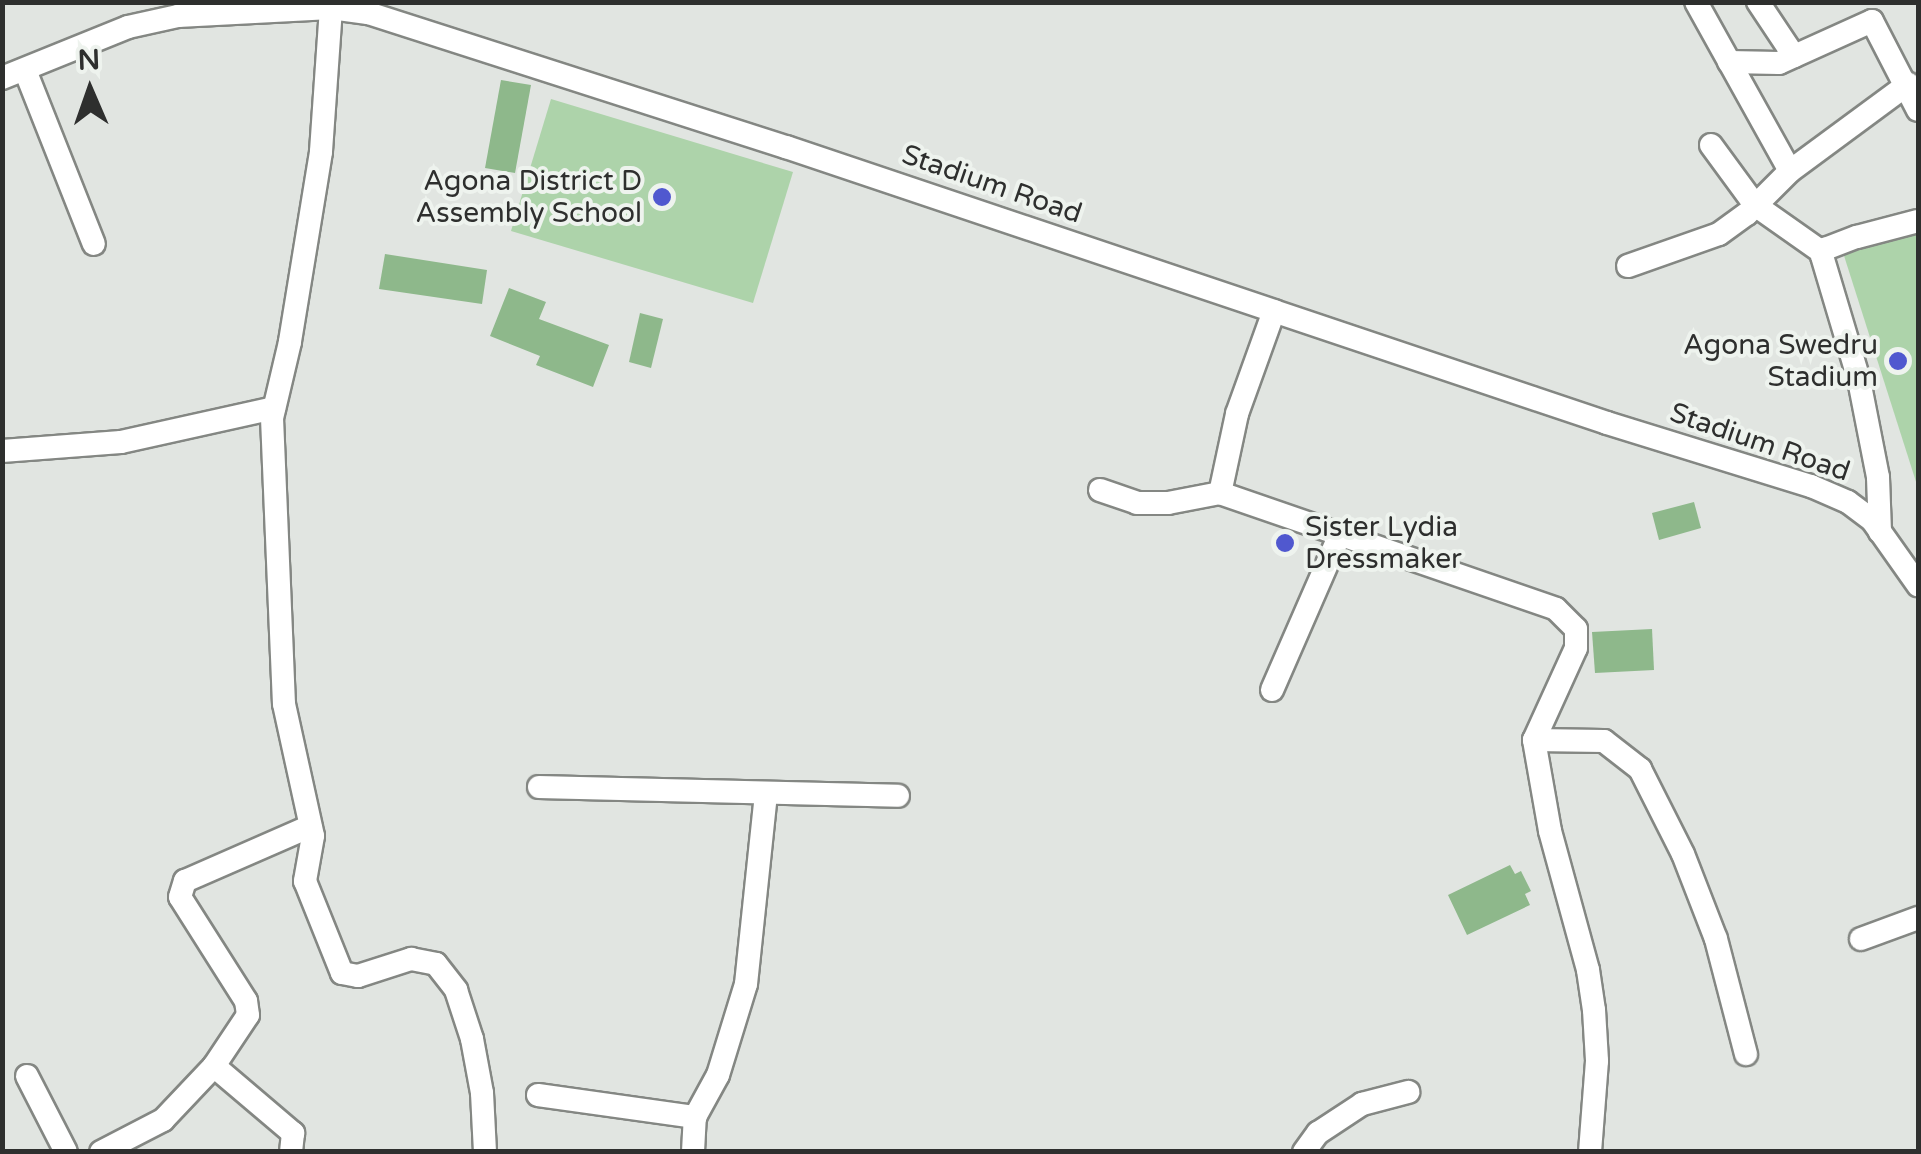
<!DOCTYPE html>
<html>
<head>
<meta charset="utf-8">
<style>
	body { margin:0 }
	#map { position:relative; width:1921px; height:1154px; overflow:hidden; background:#e1e5e1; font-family:"Varela Round",sans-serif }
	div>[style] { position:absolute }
	.green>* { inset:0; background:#add3aa }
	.building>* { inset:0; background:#8eb88b }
	.roads { filter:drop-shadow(2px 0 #848783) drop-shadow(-2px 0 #848783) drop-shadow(0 2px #848783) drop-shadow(0 -2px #848783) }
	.minor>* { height:22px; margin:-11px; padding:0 11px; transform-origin:11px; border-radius:11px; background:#fff }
	.dots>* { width:28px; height:28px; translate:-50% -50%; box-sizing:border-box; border:5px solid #eef3ee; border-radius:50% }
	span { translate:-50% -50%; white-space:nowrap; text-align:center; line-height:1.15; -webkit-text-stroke:8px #eef3ee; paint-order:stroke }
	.poi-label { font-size:28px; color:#2e2f2e }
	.right { translate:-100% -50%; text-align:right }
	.left { translate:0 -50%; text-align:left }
	.street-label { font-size:28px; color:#2e2f2e }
	.frame { position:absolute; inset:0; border:5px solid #2e2f2e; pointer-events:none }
	.north { position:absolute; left:40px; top:40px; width:100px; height:100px; -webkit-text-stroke:8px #eef3ee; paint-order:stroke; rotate:358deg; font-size:28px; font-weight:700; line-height:40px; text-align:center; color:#2e2f2e }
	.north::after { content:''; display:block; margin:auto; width:35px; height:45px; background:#2e2f2e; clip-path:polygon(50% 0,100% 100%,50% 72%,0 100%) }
</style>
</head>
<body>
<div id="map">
	<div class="green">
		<i style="clip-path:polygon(551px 99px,793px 172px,753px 303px,511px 231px)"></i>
		<i style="clip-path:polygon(1918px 220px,1918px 488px,1839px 240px)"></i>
	</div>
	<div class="building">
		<i style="clip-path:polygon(501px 80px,531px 85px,515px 173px,485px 168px)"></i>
		<i style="clip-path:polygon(385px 254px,487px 270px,482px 304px,379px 289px)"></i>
		<i style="clip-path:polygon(509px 288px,546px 302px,539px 319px,609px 345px,593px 387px,536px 365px,540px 356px,490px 336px)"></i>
		<i style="clip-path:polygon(640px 313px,663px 319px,651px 368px,629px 362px)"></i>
		<i style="clip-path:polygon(1694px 502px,1701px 528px,1659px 540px,1652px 513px)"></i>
		<i style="clip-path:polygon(1652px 629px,1654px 670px,1595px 673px,1592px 632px)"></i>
		<i style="clip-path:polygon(1510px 865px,1515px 874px,1521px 871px,1531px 891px,1525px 894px,1530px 905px,1467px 935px,1448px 895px)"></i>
	</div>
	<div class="roads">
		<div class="minor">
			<i style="left:1696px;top:2px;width:193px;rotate:60.9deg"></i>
			<i style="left:1758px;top:2px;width:65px;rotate:56.3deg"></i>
			<i style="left:331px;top:8px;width:144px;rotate:94deg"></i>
			<i style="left:321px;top:152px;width:193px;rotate:99.3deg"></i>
			<i style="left:290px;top:342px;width:78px;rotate:103.3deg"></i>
			<i style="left:272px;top:418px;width:286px;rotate:87.6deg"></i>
			<i style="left:284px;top:704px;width:135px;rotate:77.6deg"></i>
			<i style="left:313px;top:836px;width:46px;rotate:100.1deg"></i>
			<i style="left:305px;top:881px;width:99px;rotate:68.1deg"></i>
			<i style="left:342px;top:973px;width:16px;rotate:11deg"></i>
			<i style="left:358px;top:976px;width:56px;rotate:-17.8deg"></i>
			<i style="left:411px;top:959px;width:25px;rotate:11deg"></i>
			<i style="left:436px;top:964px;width:33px;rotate:52deg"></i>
			<i style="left:456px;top:990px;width:52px;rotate:71.9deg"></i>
			<i style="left:472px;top:1039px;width:55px;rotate:79.5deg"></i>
			<i style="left:482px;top:1093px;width:59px;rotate:87.1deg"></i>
			<i style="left:1729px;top:62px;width:50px;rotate:1.1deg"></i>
			<i style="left:1779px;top:63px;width:102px;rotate:-24.3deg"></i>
			<i style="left:1872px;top:21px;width:100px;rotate:62.7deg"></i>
			<i style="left:25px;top:70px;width:187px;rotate:68.4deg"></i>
			<i style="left:2px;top:78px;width:136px;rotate:-22deg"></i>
			<i style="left:128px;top:27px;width:51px;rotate:-12.4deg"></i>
			<i style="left:178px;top:16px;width:153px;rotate:-3deg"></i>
			<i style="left:331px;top:8px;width:37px;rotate:8deg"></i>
			<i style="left:368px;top:13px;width:439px;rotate:17.8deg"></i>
			<i style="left:786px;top:147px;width:866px;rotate:18.58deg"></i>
			<i style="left:1607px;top:423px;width:214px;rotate:17.2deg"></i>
			<i style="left:1811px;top:486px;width:40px;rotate:23.4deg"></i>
			<i style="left:1848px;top:502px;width:30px;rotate:37deg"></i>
			<i style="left:1872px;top:520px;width:80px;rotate:54.7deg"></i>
			<i style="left:1711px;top:145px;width:74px;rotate:53.7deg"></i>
			<i style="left:1755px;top:205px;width:83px;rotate:35.2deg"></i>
			<i style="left:1628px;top:266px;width:96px;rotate:-19.4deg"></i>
			<i style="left:1719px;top:234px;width:34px;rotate:-36deg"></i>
			<i style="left:1747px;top:214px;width:61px;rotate:-45deg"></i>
			<i style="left:1790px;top:171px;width:147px;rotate:-36.4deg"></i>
			<i style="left:1274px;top:311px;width:109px;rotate:109.8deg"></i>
			<i style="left:1237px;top:414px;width:81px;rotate:102.1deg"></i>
			<i style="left:1220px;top:493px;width:355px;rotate:19deg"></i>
			<i style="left:1556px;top:609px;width:28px;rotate:45deg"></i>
			<i style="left:1576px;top:629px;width:19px;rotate:90deg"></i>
			<i style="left:1576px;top:648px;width:101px;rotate:114.5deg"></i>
			<i style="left:1534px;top:740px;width:92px;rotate:80deg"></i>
			<i style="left:1550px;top:831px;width:144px;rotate:74.7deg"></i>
			<i style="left:1588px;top:970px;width:40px;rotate:81.5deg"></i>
			<i style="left:1594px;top:1010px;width:51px;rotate:86.6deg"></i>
			<i style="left:1597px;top:1061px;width:91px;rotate:94.4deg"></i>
			<i style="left:2px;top:451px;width:119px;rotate:-4.3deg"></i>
			<i style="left:121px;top:442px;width:157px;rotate:-12.5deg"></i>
			<i style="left:1100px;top:490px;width:39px;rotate:19deg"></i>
			<i style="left:1137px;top:503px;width:31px"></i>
			<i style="left:1168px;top:503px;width:53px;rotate:-10.9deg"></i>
			<i style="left:1880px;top:532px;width:55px;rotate:-92.1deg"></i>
			<i style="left:1878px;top:477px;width:99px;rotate:-101.1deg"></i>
			<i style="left:1859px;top:380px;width:129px;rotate:-106.6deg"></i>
			<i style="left:1822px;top:256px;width:8px;rotate:-67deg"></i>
			<i style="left:1825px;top:249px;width:34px;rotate:-21deg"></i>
			<i style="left:1857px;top:237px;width:63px;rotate:-14.7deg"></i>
			<i style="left:1272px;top:690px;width:170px;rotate:-66.4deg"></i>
			<i style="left:1534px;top:740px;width:70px;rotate:0.8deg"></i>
			<i style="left:1604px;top:741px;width:46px;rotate:37.9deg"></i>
			<i style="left:1640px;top:769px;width:95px;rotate:63.2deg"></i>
			<i style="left:1683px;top:854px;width:91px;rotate:68.8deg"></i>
			<i style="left:1716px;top:939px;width:119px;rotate:75.4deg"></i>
			<i style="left:539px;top:787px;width:359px;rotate:1.4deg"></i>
			<i style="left:1861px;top:939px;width:61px;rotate:-20.2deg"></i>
			<i style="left:214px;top:1066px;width:104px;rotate:40.3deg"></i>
			<i style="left:293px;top:1133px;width:19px;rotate:96deg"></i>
			<i style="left:27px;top:1076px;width:85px;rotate:62.8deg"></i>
			<i style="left:538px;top:1095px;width:159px;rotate:8deg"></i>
			<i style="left:101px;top:1152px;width:70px;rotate:-27.3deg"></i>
			<i style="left:163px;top:1120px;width:74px;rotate:-46.6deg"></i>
			<i style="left:214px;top:1066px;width:61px;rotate:-56.3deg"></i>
			<i style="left:248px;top:1015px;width:14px;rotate:-98deg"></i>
			<i style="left:246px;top:1001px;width:123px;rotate:-122.4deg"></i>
			<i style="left:180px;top:897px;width:17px;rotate:-73deg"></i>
			<i style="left:185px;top:881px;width:137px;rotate:-23.6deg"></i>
			<i style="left:693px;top:1152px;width:35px;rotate:-87deg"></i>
			<i style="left:695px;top:1117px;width:48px;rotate:-61.3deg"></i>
			<i style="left:718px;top:1075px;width:95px;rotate:-72.9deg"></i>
			<i style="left:746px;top:984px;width:190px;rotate:-84deg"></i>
			<i style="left:1304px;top:1152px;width:24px;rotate:-54deg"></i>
			<i style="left:1318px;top:1133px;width:53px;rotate:-33.4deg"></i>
			<i style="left:1362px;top:1104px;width:48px;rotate:-14.6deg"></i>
		</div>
	</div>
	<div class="dots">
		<i style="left:662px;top:197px;background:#5058cf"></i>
		<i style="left:1898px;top:361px;background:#5058cf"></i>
		<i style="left:1285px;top:543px;background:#5058cf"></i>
	</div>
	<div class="poi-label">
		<span class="right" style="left:642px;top:197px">Agona District D<br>Assembly School</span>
		<span class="right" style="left:1878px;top:361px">Agona Swedru<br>Stadium</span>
		<span class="left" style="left:1305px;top:543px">Sister Lydia<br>Dressmaker</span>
	</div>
	<div class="street-label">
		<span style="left:992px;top:184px;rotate:19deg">Stadium Road</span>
		<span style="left:1760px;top:442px;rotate:19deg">Stadium Road</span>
	</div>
	<div class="frame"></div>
	<div class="north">N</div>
</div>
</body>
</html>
